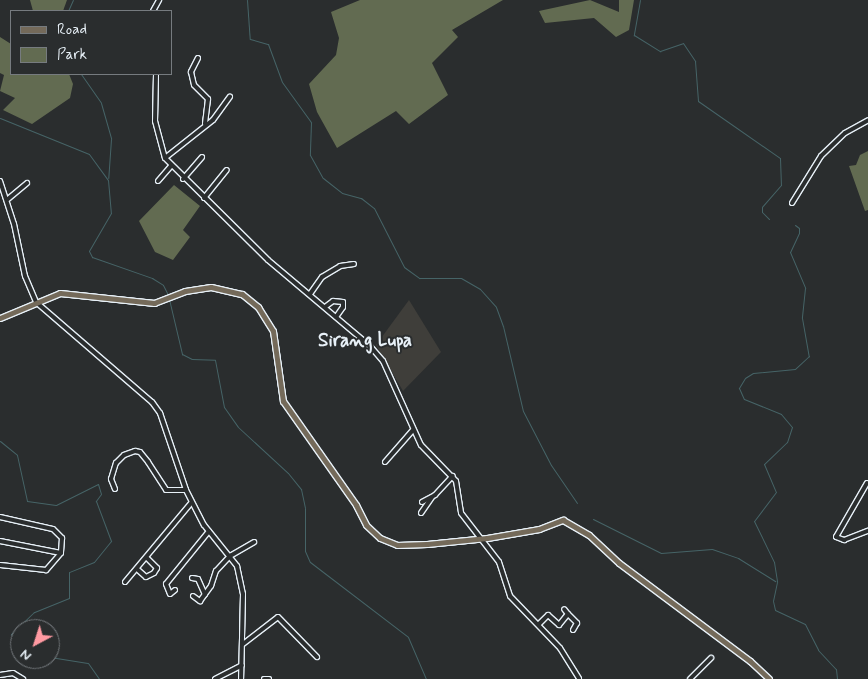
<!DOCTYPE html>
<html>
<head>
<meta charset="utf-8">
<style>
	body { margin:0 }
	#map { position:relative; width:868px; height:679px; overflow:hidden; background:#2a2d2e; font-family:Mynerve,sans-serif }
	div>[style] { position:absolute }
	.built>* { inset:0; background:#3f3e3a }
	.green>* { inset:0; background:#626b51 }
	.stream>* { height:1px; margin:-0.5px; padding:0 0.5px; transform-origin:0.5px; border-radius:0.5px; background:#466467 }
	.roads { filter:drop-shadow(1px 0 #e8f1f8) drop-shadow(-1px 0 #e8f1f8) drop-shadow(0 1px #e8f1f8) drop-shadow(0 -1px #e8f1f8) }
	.minor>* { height:4px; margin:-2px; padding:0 2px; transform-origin:2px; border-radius:2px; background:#2a2d2e }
	.major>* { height:5px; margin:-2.5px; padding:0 2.5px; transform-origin:2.5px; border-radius:2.5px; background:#746a5a }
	span { translate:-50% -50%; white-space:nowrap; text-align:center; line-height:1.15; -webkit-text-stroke:4px #2a2d2e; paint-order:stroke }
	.quarter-label { font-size:19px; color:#e8f1f8; font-weight:700 }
	.legend { position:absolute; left:10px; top:10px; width:162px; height:65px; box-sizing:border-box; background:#2a2d2e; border:1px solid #767b7f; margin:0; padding:6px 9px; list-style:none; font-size:15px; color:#e8f1f8 }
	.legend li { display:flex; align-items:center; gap:10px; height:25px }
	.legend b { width:25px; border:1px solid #767b7f }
	.north { position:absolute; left:10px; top:619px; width:50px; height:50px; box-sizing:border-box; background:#2a2d2e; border:1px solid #767b7f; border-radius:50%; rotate:220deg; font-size:14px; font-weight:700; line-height:20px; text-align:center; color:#e8f1f8 }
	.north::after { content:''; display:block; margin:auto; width:18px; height:22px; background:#ff9aa2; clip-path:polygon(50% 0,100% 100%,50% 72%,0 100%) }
</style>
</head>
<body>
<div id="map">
	<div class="built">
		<i style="clip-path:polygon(409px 300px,441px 352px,403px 391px,376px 345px)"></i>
	</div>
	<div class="green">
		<i style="clip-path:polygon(30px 0,67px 0,63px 11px,33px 11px)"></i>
		<i style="clip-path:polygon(360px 0,503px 0,452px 30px,458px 37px,432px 63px,448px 95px,409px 124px,396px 111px,337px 148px,317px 112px,309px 84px,336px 55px,339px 38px,331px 12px)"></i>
		<i style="clip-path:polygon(590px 0,619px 12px,619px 0,634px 0,629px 30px,616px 37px,594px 18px,545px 23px,539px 11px)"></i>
		<i style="clip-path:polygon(0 37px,11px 44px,11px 74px,69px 74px,73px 84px,70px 98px,32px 124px,3px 110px,15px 98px,0 91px,4px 75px,0 73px)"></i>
		<i style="clip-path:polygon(868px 151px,868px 210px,865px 211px,849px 166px,856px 165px,860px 155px)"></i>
		<i style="clip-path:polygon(174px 185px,200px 206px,183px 230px,190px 237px,173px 260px,155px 252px,139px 221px)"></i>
	</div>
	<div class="stream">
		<i style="left:247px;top:0;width:39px;rotate:86deg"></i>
		<i style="left:250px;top:39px;width:19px;rotate:16deg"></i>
		<i style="left:268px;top:44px;width:40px;rotate:69.8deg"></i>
		<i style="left:282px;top:82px;width:49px;rotate:54.1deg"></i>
		<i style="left:311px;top:122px;width:33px;rotate:92deg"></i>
		<i style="left:310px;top:155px;width:26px;rotate:61deg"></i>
		<i style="left:323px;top:178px;width:24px;rotate:38deg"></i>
		<i style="left:342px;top:193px;width:20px;rotate:15deg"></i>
		<i style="left:361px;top:198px;width:16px;rotate:38deg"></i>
		<i style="left:374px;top:208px;width:66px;rotate:63deg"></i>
		<i style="left:404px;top:267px;width:19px;rotate:36deg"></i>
		<i style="left:419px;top:278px;width:42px"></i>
		<i style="left:461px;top:278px;width:22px;rotate:30deg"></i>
		<i style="left:480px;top:289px;width:24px;rotate:48deg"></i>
		<i style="left:496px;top:307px;width:20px;rotate:70deg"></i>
		<i style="left:503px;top:326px;width:87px;rotate:76.8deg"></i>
		<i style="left:523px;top:411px;width:61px;rotate:62.6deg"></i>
		<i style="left:551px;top:465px;width:46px;rotate:55.6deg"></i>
		<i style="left:640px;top:0;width:36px;rotate:100deg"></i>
		<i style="left:634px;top:35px;width:31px;rotate:32deg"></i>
		<i style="left:660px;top:51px;width:24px;rotate:-19deg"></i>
		<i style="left:683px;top:43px;width:22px;rotate:56deg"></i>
		<i style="left:695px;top:61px;width:40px;rotate:85.7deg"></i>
		<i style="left:698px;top:101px;width:100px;rotate:34.8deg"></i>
		<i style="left:780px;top:158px;width:27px;rotate:88deg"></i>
		<i style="left:781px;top:185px;width:29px;rotate:131deg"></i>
		<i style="left:762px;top:207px;width:5px;rotate:90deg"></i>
		<i style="left:762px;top:212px;width:10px;rotate:45deg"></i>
		<i style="left:68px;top:11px;width:12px;rotate:-66deg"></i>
		<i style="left:81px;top:74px;width:35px;rotate:55deg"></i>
		<i style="left:101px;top:103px;width:37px;rotate:74deg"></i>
		<i style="left:111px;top:139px;width:39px;rotate:94deg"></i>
		<i style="left:0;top:118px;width:96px;rotate:22deg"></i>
		<i style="left:89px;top:154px;width:32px;rotate:54deg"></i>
		<i style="left:108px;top:180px;width:33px;rotate:85deg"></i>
		<i style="left:111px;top:213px;width:44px;rotate:120.1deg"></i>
		<i style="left:89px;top:251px;width:7px;rotate:63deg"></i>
		<i style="left:92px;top:257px;width:64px;rotate:19.3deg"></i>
		<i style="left:152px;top:278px;width:13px;rotate:32deg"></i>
		<i style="left:163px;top:285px;width:11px;rotate:63deg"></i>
		<i style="left:795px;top:225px;width:5px;rotate:37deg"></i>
		<i style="left:799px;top:228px;width:5px;rotate:90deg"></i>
		<i style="left:799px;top:233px;width:21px;rotate:115deg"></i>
		<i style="left:790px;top:252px;width:39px;rotate:67deg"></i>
		<i style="left:805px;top:288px;width:30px;rotate:96deg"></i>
		<i style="left:802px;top:318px;width:39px;rotate:80deg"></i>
		<i style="left:809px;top:356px;width:19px;rotate:137deg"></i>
		<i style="left:795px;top:369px;width:42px;rotate:174.6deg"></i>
		<i style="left:753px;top:373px;width:9px;rotate:148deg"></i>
		<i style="left:745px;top:378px;width:12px;rotate:121deg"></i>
		<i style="left:739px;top:388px;width:12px;rotate:66deg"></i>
		<i style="left:744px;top:399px;width:40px;rotate:22deg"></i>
		<i style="left:781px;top:414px;width:17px;rotate:50deg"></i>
		<i style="left:792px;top:427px;width:16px;rotate:108deg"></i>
		<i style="left:787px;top:442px;width:32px;rotate:136deg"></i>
		<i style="left:764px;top:464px;width:30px;rotate:67deg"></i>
		<i style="left:776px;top:492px;width:36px;rotate:127deg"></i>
		<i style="left:754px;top:521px;width:46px;rotate:64deg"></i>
		<i style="left:774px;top:562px;width:20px;rotate:81deg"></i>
		<i style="left:777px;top:582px;width:19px;rotate:102deg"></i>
		<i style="left:773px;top:601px;width:9px;rotate:77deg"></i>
		<i style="left:775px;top:610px;width:33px;rotate:25deg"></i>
		<i style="left:805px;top:624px;width:29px;rotate:63deg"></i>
		<i style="left:818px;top:650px;width:26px;rotate:47deg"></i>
		<i style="left:836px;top:669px;width:10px;rotate:84deg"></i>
		<i style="left:169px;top:299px;width:57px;rotate:76.7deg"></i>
		<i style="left:182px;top:354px;width:11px;rotate:27deg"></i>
		<i style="left:192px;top:359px;width:23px;rotate:2deg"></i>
		<i style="left:215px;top:360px;width:48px;rotate:79.2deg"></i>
		<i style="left:224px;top:407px;width:24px;rotate:55deg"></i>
		<i style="left:238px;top:427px;width:68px;rotate:42.6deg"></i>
		<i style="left:288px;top:473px;width:21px;rotate:51deg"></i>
		<i style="left:301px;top:489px;width:19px;rotate:78deg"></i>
		<i style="left:305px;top:508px;width:43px;rotate:90deg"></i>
		<i style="left:305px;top:551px;width:12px;rotate:66deg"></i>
		<i style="left:310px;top:562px;width:123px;rotate:37.4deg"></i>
		<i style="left:408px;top:637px;width:46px;rotate:66.8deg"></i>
		<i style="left:0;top:441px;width:22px;rotate:39deg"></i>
		<i style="left:17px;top:455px;width:47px;rotate:77.7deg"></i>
		<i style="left:27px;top:501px;width:29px;rotate:8deg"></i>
		<i style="left:56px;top:505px;width:47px;rotate:-26.6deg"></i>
		<i style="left:98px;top:484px;width:10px;rotate:73deg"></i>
		<i style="left:101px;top:494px;width:9px;rotate:126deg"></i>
		<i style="left:96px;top:501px;width:43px;rotate:69.4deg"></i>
		<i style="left:111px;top:541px;width:27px;rotate:129deg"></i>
		<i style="left:94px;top:562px;width:27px;rotate:158deg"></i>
		<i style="left:69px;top:572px;width:26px;rotate:90deg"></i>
		<i style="left:69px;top:598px;width:38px;rotate:158deg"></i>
		<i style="left:34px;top:612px;width:32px;rotate:136deg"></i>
		<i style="left:11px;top:634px;width:18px;rotate:61deg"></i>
		<i style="left:593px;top:519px;width:76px;rotate:26.6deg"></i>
		<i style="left:661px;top:553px;width:51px;rotate:-4.5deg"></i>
		<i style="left:712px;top:549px;width:28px;rotate:19deg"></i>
		<i style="left:738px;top:558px;width:44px;rotate:31.9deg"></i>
		<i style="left:50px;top:657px;width:38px;rotate:9deg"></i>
		<i style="left:88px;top:663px;width:19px;rotate:55deg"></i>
		<i style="left:34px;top:659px;width:1px"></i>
	</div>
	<div class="roads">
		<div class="minor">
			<i style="left:153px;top:11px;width:13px;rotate:-61deg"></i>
			<i style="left:198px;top:58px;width:16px;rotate:117deg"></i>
			<i style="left:191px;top:72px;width:13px;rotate:77deg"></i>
			<i style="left:194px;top:85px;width:20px;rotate:45deg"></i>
			<i style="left:208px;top:99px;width:25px;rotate:97deg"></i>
			<i style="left:156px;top:74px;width:47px;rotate:91.2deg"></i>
			<i style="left:155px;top:121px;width:38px;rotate:75deg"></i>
			<i style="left:165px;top:158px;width:145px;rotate:44.7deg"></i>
			<i style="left:268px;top:260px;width:133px;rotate:40.1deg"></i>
			<i style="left:370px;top:346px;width:20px;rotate:49deg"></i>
			<i style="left:383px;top:361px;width:92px;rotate:65.7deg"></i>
			<i style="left:421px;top:445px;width:50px;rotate:45.8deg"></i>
			<i style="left:456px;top:481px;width:32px;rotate:81deg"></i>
			<i style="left:461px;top:513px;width:62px;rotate:52.2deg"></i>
			<i style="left:499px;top:562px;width:36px;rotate:72deg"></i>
			<i style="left:510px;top:596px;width:72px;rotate:46.1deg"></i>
			<i style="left:560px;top:648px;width:36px;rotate:58deg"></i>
			<i style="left:165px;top:158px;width:61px;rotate:-38.4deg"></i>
			<i style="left:213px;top:120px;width:29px;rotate:-54deg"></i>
			<i style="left:183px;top:179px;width:29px;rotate:-49deg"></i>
			<i style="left:0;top:181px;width:45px;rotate:72deg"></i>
			<i style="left:14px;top:224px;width:53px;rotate:78.1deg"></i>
			<i style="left:25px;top:276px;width:28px;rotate:67deg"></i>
			<i style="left:36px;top:302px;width:153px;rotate:40.8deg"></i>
			<i style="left:152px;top:402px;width:14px;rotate:54deg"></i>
			<i style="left:160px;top:413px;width:81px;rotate:71.3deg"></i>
			<i style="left:186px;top:490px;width:39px;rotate:63deg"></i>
			<i style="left:204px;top:525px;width:53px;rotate:51.2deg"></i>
			<i style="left:237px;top:566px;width:29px;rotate:78deg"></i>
			<i style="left:243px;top:594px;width:85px;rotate:91.3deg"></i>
			<i style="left:158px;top:181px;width:20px;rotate:-49deg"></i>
			<i style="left:204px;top:198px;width:36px;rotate:-51deg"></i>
			<i style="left:8px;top:199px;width:25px;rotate:-40deg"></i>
			<i style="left:792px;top:203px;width:55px;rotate:-58.3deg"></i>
			<i style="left:821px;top:156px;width:33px;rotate:-44deg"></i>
			<i style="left:845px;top:133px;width:26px;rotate:-29deg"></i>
			<i style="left:310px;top:294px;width:21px;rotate:-55deg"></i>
			<i style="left:322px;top:277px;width:21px;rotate:-31deg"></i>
			<i style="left:340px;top:266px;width:14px;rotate:-8deg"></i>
			<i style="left:325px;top:307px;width:10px;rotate:-37deg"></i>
			<i style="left:333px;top:301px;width:10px;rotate:6deg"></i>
			<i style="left:343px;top:302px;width:5px;rotate:90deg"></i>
			<i style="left:343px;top:307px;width:12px;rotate:125deg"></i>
			<i style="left:385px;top:462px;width:43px;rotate:-48.8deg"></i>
			<i style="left:867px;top:483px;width:62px;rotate:119.9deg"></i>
			<i style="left:836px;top:537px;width:9px;rotate:21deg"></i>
			<i style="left:844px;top:540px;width:26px;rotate:-21deg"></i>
			<i style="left:115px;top:489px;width:11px;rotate:-112deg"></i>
			<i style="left:111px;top:479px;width:17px;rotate:-73deg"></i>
			<i style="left:116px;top:463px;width:11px;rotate:-45deg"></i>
			<i style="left:124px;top:455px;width:12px;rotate:-20deg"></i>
			<i style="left:135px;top:451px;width:5px;rotate:11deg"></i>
			<i style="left:140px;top:452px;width:13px;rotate:51deg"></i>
			<i style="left:148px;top:462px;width:33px;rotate:57deg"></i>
			<i style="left:166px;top:490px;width:20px"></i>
			<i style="left:422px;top:502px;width:15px;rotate:-28deg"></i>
			<i style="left:435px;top:495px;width:26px;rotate:-47deg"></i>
			<i style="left:421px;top:513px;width:19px;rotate:-55deg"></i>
			<i style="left:0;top:517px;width:54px;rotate:12.8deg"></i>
			<i style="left:53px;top:529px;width:13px;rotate:45deg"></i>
			<i style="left:62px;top:538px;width:15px;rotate:94deg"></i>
			<i style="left:61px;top:553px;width:23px;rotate:131deg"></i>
			<i style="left:46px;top:570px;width:46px;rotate:-173.8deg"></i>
			<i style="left:0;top:541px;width:62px;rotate:11.1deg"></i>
			<i style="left:137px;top:569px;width:12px;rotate:42deg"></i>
			<i style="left:146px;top:577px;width:9px;rotate:-27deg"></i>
			<i style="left:154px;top:573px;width:6px;rotate:-59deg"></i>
			<i style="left:157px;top:568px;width:14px;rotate:-135deg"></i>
			<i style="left:192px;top:578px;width:6px;rotate:9deg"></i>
			<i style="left:198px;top:579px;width:17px;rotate:66deg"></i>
			<i style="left:125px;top:582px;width:104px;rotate:-50.1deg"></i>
			<i style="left:175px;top:590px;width:6px;rotate:141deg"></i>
			<i style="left:170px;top:594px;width:11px;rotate:-112deg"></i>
			<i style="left:166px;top:584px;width:68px;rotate:-50.9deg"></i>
			<i style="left:193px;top:596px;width:9px;rotate:36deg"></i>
			<i style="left:200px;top:601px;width:19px;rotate:-54deg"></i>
			<i style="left:211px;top:586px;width:16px;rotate:-72deg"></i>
			<i style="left:216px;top:571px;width:21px;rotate:-47deg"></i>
			<i style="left:230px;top:556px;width:28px;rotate:-30deg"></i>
			<i style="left:568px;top:614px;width:13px;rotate:45deg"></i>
			<i style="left:577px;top:623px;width:8px;rotate:120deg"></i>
			<i style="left:539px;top:624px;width:13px;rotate:-45deg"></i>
			<i style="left:548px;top:615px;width:15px;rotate:42deg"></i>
			<i style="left:559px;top:625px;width:14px;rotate:-51deg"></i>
			<i style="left:568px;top:614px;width:6px;rotate:-129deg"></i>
			<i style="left:243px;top:644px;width:44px;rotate:-37.6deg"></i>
			<i style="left:278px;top:617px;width:56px;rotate:45.7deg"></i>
			<i style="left:0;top:675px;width:13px;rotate:-9deg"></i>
			<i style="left:13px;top:673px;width:12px;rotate:31deg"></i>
			<i style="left:215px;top:679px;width:30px;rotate:-27deg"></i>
			<i style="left:264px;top:679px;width:5px"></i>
			<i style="left:690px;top:679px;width:30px;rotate:-45deg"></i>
		</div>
		<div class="major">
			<i style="left:0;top:318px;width:65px;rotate:-22.6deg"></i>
			<i style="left:60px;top:293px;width:95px;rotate:6.1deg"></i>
			<i style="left:154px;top:303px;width:33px;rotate:-21deg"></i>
			<i style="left:185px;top:291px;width:26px;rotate:-9deg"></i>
			<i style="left:211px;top:287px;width:32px;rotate:13deg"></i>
			<i style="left:242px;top:294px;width:21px;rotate:39deg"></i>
			<i style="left:258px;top:307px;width:28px;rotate:58deg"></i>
			<i style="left:273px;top:331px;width:71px;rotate:81.9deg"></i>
			<i style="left:283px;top:401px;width:127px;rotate:54.9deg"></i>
			<i style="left:356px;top:505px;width:22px;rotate:63deg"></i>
			<i style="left:366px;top:525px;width:19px;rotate:43deg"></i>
			<i style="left:380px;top:538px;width:18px;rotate:22deg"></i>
			<i style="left:397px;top:545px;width:30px;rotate:-2deg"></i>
			<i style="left:427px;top:544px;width:60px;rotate:-5.7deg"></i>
			<i style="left:487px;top:538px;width:53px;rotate:-9.8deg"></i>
			<i style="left:539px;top:529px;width:26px;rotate:-21deg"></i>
			<i style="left:563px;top:520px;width:30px;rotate:30deg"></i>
			<i style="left:589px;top:535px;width:41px;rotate:43deg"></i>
			<i style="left:619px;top:563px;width:164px;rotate:36.8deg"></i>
			<i style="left:750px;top:661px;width:26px;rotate:43deg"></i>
		</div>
	</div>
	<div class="quarter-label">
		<span style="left:365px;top:341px">Sirang Lupa</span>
	</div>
	<ul class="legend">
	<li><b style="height:6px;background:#746a5a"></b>Road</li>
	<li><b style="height:14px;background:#626b51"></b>Park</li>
	</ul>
	<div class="north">N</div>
</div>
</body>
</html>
